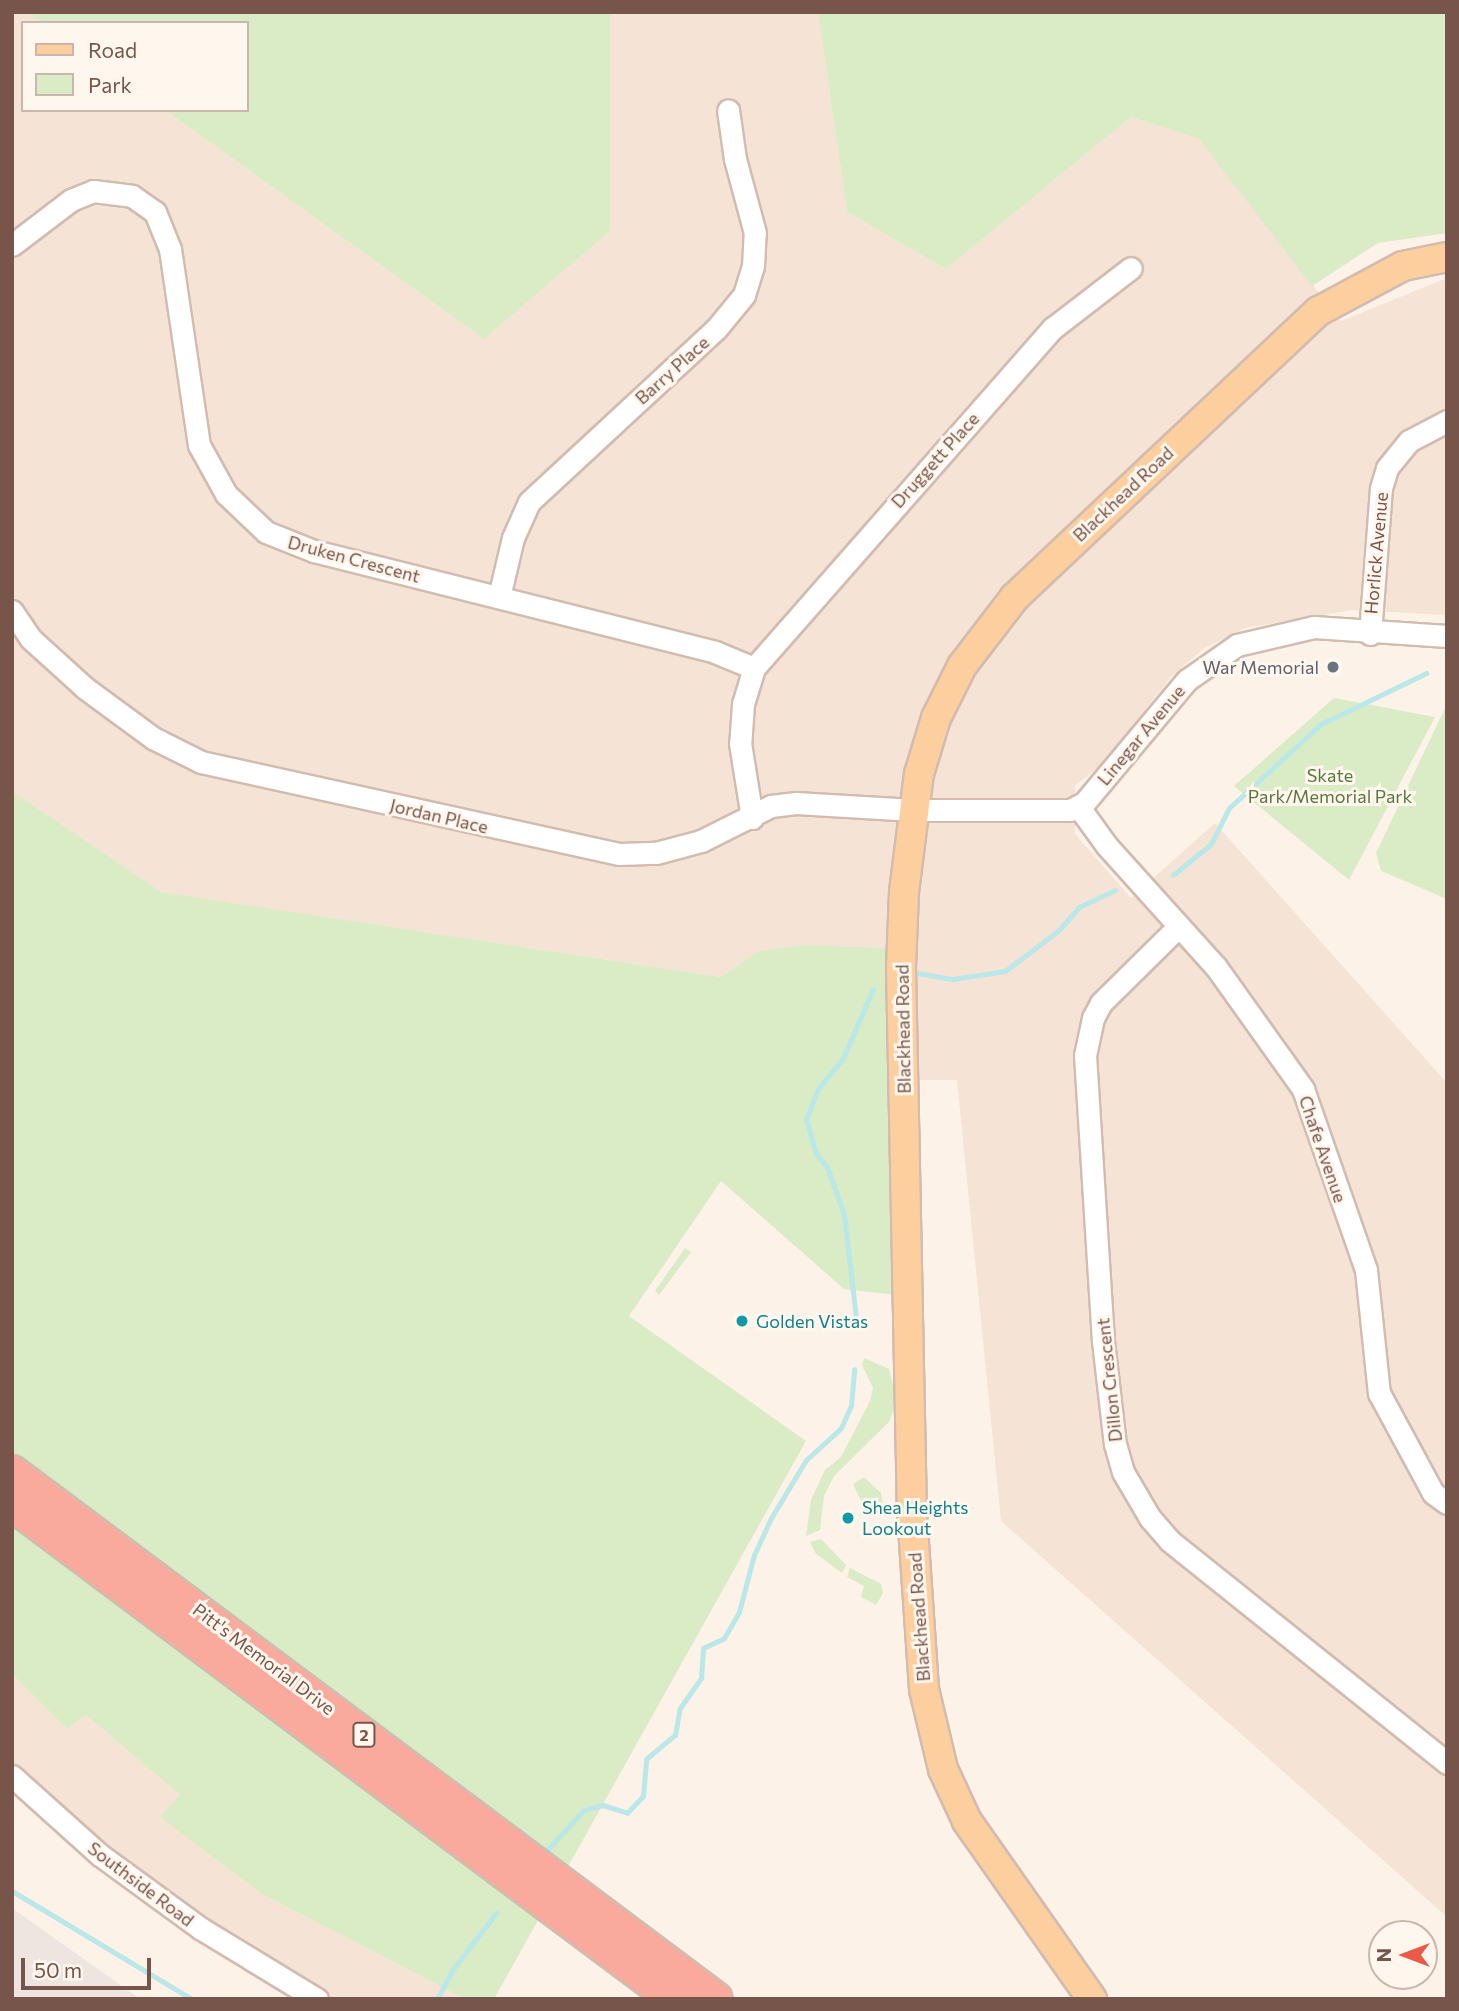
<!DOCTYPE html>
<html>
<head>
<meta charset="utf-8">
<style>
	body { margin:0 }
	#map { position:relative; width:1459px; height:2011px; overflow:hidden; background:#fdf2e7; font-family:Commissioner,sans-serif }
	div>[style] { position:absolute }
	.residential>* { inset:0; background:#f5e3d5 }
	.industrial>* { inset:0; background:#eee5e1 }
	.green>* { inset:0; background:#d9ecc5 }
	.stream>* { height:5px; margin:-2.5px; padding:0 2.5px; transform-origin:2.5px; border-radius:2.5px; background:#bae7e8 }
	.roads { filter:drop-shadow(2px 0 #d2bbaf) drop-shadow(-2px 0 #d2bbaf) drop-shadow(0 2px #d2bbaf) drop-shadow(0 -2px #d2bbaf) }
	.minor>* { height:21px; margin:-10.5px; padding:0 10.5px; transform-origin:10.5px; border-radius:10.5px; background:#fff }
	.major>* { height:28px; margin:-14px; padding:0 14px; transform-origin:14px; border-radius:14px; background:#fdcf9e }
	.highway>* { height:32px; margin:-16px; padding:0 16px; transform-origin:16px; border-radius:16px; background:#f9aa9c }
	.dots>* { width:19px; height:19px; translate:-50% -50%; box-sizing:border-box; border:4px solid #fff7ee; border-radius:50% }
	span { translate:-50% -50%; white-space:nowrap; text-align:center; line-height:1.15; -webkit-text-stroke:6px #fff7ee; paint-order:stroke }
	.shield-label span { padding:2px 5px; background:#fff7ee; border:2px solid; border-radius:5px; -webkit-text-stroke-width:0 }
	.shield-label { font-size:16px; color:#78554a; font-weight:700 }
	.street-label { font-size:18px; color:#78554a }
	.worship-label { font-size:18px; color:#5b616d }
	.right { translate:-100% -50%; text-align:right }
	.park-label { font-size:18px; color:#57793f }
	.culture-label { font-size:18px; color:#0d838f }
	.left { translate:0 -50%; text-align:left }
	.frame { position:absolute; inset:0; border:14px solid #78554a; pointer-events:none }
	.legend { position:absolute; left:21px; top:21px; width:228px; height:91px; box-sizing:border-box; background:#fff7ee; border:2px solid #c9b6ac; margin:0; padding:9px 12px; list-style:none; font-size:21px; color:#78554a }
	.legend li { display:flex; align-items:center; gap:14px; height:35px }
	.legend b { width:35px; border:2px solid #c9b6ac }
	.north { position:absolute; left:1368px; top:1920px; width:70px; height:70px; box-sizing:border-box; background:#fff7ee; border:2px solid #c9b6ac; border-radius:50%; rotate:270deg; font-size:19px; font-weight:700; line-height:28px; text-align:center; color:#78554a }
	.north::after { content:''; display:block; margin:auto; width:24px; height:32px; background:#ea5a49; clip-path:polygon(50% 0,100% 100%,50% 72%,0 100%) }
	.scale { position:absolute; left:21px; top:1958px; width:130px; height:32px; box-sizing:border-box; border:4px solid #78554a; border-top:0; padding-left:9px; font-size:21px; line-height:24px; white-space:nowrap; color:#78554a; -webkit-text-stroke:5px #fff7ee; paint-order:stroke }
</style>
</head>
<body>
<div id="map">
	<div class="residential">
		<i style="clip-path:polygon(12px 12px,28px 12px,43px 23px,23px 23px,23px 110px,165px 110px,484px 339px,610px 231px,610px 12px,818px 12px,847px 212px,946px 269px,1131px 117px,1199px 139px,1341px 321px,1447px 278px,1447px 615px,1352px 610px,1245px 628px,1203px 649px,1171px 677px,1100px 767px,1075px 785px,1075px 834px,1131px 898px,1215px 823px,1447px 1083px,1447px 1917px,1001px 1521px,957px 1080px,913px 1080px,914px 949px,805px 945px,760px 951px,721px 977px,160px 892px,12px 791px)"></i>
		<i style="clip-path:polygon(12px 1674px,67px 1729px,86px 1715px,180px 1795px,161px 1817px,262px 1894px,465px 1999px,317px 1999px,200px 1928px,12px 1777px)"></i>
	</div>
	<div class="industrial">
		<i style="clip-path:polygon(12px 1908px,140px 1999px,12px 1999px)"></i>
	</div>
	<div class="green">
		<i style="clip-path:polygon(28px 12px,610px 12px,610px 231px,484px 339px,165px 110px,247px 110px,247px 23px,43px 23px)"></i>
		<i style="clip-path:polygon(818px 12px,1447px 12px,1447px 233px,1378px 243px,1312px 286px,1199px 139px,1131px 117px,946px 269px,847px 212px)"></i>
		<i style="clip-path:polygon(1334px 698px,1435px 717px,1349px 880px,1234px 786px)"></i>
		<i style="clip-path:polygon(1447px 704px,1447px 899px,1381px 871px,1376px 853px)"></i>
		<i style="clip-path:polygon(12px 791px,161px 892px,721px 977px,759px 951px,805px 945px,889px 948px,895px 1295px,844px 1289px,721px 1181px,629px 1316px,806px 1441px,494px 1999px,465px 1999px,262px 1894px,160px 1817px,180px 1795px,86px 1715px,67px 1729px,12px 1674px)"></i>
		<i style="clip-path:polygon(685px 1248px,691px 1252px,659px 1295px,655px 1291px)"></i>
		<i style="clip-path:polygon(864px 1358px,889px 1369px,897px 1401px,889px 1422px,834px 1476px,824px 1496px,820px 1530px,806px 1536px,811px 1500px,825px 1470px,841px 1457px,870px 1401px,873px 1388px,862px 1365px)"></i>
		<i style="clip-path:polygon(864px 1477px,881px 1493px,883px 1505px,879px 1511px,863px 1505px,853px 1484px)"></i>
		<i style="clip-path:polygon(821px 1539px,846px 1565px,842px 1573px,816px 1554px,810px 1542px)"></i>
		<i style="clip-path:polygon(850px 1568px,881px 1584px,883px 1593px,876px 1605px,861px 1597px,864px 1586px,847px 1577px)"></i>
	</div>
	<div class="stream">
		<i style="left:1173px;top:875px;width:49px;rotate:-39.2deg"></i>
		<i style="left:1211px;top:844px;width:40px;rotate:-63.4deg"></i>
		<i style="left:1229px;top:808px;width:125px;rotate:-42.4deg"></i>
		<i style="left:1321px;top:724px;width:117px;rotate:-25.9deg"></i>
		<i style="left:918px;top:973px;width:36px;rotate:10deg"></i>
		<i style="left:953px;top:979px;width:53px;rotate:-8.7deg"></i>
		<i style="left:1005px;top:971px;width:68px;rotate:-37.2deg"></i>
		<i style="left:1059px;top:930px;width:30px;rotate:-49deg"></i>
		<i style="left:1079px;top:907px;width:40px;rotate:-25deg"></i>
		<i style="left:856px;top:1318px;width:105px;rotate:-96.6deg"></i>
		<i style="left:844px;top:1214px;width:50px;rotate:-109.9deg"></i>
		<i style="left:827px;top:1167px;width:17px;rotate:-130deg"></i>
		<i style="left:816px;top:1154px;width:35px;rotate:-106deg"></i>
		<i style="left:806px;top:1120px;width:33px;rotate:-69deg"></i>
		<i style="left:818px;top:1089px;width:40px;rotate:-51deg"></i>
		<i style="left:843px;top:1058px;width:75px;rotate:-66.5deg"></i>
		<i style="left:547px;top:1850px;width:54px;rotate:-47.2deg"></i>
		<i style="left:584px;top:1810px;width:20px;rotate:-15deg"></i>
		<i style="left:603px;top:1805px;width:25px;rotate:18deg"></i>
		<i style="left:627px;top:1813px;width:23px;rotate:-47deg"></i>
		<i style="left:643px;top:1796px;width:37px;rotate:-85deg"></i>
		<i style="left:646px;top:1759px;width:38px;rotate:-40deg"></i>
		<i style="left:675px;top:1735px;width:27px;rotate:-80deg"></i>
		<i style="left:680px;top:1708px;width:37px;rotate:-55deg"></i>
		<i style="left:701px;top:1678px;width:30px;rotate:-86deg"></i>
		<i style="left:703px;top:1648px;width:23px;rotate:-25deg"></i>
		<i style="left:724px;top:1638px;width:30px;rotate:-60deg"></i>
		<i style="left:739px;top:1612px;width:59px;rotate:-75.3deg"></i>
		<i style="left:754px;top:1555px;width:41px;rotate:-65.3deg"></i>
		<i style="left:771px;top:1518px;width:68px;rotate:-58.9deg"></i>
		<i style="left:806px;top:1460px;width:47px;rotate:-42.4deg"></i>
		<i style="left:841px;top:1428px;width:24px;rotate:-66deg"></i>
		<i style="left:851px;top:1406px;width:37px;rotate:-85deg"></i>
		<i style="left:12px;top:1891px;width:210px;rotate:31deg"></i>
		<i style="left:437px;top:1999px;width:34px;rotate:-62deg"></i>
		<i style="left:453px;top:1969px;width:71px;rotate:-52.5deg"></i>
	</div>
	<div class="roads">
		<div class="minor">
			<i style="left:12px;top:245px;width:74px;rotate:-37.3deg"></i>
			<i style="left:71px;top:200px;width:24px;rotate:-22deg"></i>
			<i style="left:93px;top:191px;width:39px;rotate:7deg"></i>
			<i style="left:132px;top:196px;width:28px;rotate:35deg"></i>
			<i style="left:155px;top:212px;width:40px;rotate:68deg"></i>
			<i style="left:170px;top:249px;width:198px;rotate:81.6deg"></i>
			<i style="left:199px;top:445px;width:56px;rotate:61.1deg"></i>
			<i style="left:226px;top:494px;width:55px;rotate:43.5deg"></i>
			<i style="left:266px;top:532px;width:52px;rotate:21.6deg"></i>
			<i style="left:314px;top:551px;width:414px;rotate:14.1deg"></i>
			<i style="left:715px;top:652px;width:42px;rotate:22.3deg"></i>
			<i style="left:754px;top:668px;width:38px;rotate:107deg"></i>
			<i style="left:743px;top:704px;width:39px;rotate:94deg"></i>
			<i style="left:740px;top:743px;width:76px;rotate:80.9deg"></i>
			<i style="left:499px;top:597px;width:61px;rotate:-76.7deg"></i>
			<i style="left:513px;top:538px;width:39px;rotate:-66deg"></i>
			<i style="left:529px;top:502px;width:255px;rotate:-42.8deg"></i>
			<i style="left:716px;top:329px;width:44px;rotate:-50.5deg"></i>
			<i style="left:744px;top:295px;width:30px;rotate:-73deg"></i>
			<i style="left:753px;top:266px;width:33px;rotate:-87deg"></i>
			<i style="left:755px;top:233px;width:77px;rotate:-105.1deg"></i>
			<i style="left:735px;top:159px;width:49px;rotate:-98.1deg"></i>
			<i style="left:12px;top:611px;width:34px;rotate:56deg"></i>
			<i style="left:31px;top:639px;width:73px;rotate:42.2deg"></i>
			<i style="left:85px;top:688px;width:84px;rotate:36.3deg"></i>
			<i style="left:153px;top:738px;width:54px;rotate:26.6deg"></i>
			<i style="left:201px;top:762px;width:428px;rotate:12.4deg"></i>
			<i style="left:619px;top:854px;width:37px;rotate:-2deg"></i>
			<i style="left:656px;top:853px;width:47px;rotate:-14.9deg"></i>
			<i style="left:701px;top:841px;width:78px;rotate:-26.6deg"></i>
			<i style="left:771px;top:806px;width:25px;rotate:-7deg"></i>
			<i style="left:796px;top:803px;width:118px;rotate:3.4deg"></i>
			<i style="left:914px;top:810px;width:156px"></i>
			<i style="left:1070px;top:810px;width:16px;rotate:-27deg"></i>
			<i style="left:1084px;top:803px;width:160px;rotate:-50.1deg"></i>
			<i style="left:1187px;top:680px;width:61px;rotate:-35deg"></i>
			<i style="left:1237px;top:645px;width:79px;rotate:-13.2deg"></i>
			<i style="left:1314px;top:627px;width:133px;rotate:3.9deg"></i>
			<i style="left:1370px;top:634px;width:146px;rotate:-85.7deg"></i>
			<i style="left:1381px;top:488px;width:21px;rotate:-73deg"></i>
			<i style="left:1387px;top:468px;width:35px;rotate:-51deg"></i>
			<i style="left:1409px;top:441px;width:43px;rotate:-27.8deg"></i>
			<i style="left:754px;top:668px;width:453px;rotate:-48.7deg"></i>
			<i style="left:1053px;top:328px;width:98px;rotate:-37.6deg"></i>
			<i style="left:1078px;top:806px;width:49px;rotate:54.1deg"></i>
			<i style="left:1107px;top:846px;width:163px;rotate:48deg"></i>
			<i style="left:1216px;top:967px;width:150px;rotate:54.5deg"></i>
			<i style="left:1303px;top:1089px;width:192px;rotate:70.8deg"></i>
			<i style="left:1366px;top:1270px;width:124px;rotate:84deg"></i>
			<i style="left:1379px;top:1393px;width:114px;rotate:61.6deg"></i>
			<i style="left:1433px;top:1493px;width:17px;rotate:36deg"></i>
			<i style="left:1179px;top:926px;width:110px;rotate:135.4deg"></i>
			<i style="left:1101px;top:1003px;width:17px;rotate:118deg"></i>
			<i style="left:1093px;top:1018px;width:38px;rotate:102deg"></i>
			<i style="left:1085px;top:1055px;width:287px;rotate:86.4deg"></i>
			<i style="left:1103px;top:1341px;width:104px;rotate:83.4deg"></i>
			<i style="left:1115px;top:1444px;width:29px;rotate:74deg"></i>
			<i style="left:1123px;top:1472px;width:53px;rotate:59.6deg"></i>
			<i style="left:1150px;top:1518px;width:30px;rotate:49deg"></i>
			<i style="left:1170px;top:1541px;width:355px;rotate:38.7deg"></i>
			<i style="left:12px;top:1776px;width:118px;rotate:41.9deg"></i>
			<i style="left:100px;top:1855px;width:124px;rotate:36.1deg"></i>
			<i style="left:200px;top:1928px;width:137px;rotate:31.3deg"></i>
		</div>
		<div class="major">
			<i style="left:1092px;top:1999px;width:218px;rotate:-125.1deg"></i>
			<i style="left:967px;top:1821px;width:57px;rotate:-114.8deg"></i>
			<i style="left:943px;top:1769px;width:82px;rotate:-103.4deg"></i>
			<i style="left:924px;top:1689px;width:174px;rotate:-93.9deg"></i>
			<i style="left:912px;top:1515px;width:548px;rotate:-91.15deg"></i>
			<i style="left:901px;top:967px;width:75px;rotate:-87.7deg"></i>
			<i style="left:904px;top:892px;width:119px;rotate:-82.8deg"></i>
			<i style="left:919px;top:774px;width:59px;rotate:-73.1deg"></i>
			<i style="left:936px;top:718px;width:58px;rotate:-63.4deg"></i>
			<i style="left:962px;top:666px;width:87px;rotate:-52.5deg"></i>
			<i style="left:1015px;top:597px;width:417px;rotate:-43.3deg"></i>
			<i style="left:1319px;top:311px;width:95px;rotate:-28.2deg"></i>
			<i style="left:1403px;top:266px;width:45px;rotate:-11.6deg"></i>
		</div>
		<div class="highway">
			<i style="left:12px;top:1472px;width:879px;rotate:36.82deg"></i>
			<i style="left:12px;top:1504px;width:827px;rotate:36.79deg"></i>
		</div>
	</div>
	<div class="dots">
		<i style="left:1333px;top:667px;background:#6b7280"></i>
		<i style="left:742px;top:1321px;background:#0f9aa8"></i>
		<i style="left:848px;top:1518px;background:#0f9aa8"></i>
	</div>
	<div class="shield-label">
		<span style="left:364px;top:1735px">2</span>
	</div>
	<div class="street-label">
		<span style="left:672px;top:370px;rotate:-42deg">Barry Place</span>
		<span style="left:935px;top:460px;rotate:-48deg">Druggett Place</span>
		<span style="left:1123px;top:494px;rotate:-43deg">Blackhead Road</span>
		<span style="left:1376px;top:553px;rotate:-85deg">Horlick Avenue</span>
		<span style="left:354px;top:559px;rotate:15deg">Druken Crescent</span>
		<span style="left:1141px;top:735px;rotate:-50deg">Linegar Avenue</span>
		<span style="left:439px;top:816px;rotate:13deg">Jordan Place</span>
		<span style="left:903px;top:1029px;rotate:-91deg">Blackhead Road</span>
		<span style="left:1323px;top:1149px;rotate:71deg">Chafe Avenue</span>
		<span style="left:1109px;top:1380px;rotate:-96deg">Dillon Crescent</span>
		<span style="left:919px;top:1617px;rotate:-94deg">Blackhead Road</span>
		<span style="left:264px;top:1659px;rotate:37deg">Pitt's Memorial Drive</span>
		<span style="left:141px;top:1884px;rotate:37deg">Southside Road</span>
	</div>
	<div class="worship-label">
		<span class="right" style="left:1319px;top:667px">War Memorial</span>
	</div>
	<div class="park-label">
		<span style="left:1330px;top:786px">Skate<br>Park/Memorial Park</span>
	</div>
	<div class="culture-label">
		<span class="left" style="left:756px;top:1321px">Golden Vistas</span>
		<span class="left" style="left:862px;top:1518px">Shea Heights<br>Lookout</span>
	</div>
	<div class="frame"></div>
	<ul class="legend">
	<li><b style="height:9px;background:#fdcf9e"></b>Road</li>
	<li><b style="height:19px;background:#d9ecc5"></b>Park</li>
	</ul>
	<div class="north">N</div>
	<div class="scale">50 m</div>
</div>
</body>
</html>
